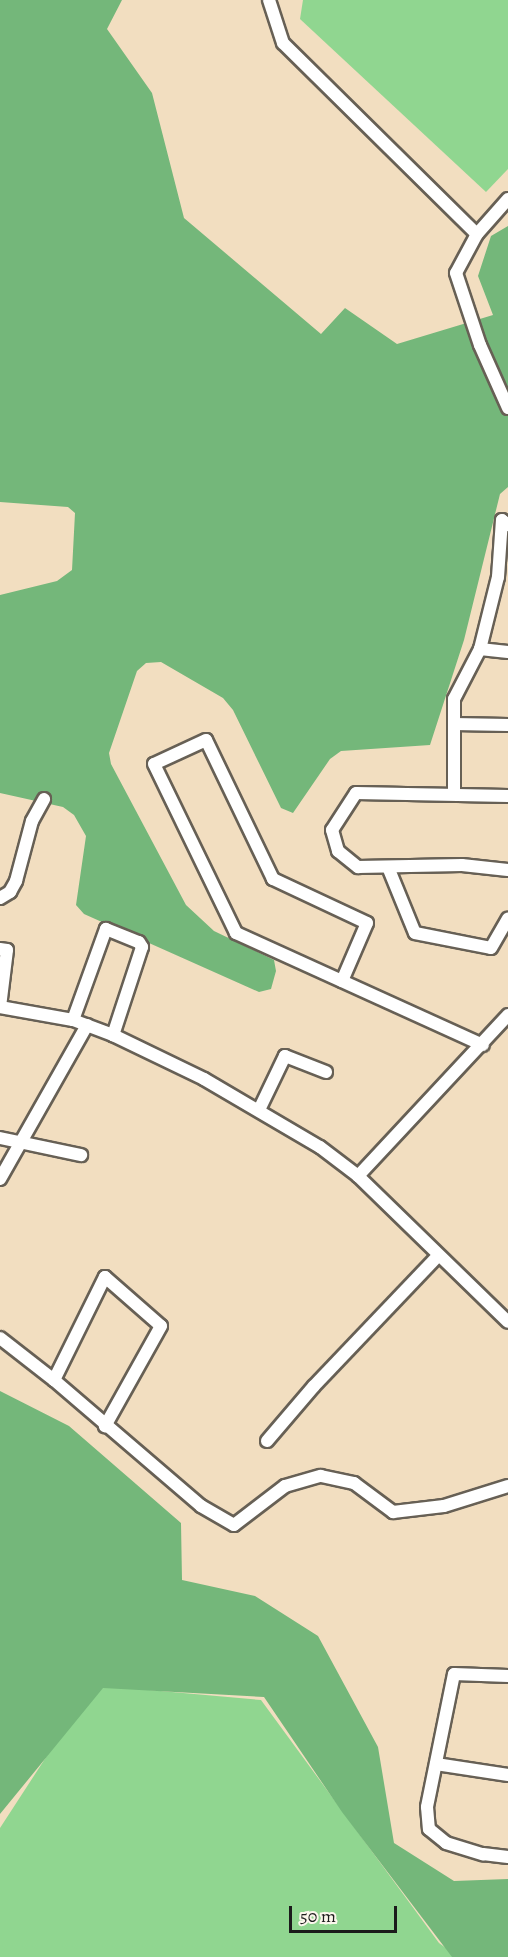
<!DOCTYPE html>
<html>
<head>
<meta charset="utf-8">
<style>
	body { margin:0 }
	#map { position:relative; width:508px; height:1957px; overflow:hidden; background:#f2dec0; font-family:Alegreya,serif }
	div>[style] { position:absolute }
	.green>* { inset:0; background:#90d690 }
	.forest>* { inset:0; background:#74b77a }
	.roads { filter:drop-shadow(2px 0 #676055) drop-shadow(-2px 0 #676055) drop-shadow(0 2px #676055) drop-shadow(0 -2px #676055) }
	.street>* { height:12px; margin:-6px; padding:0 6px; transform-origin:6px; border-radius:6px; background:#fff }
	span { translate:-50% -50%; white-space:nowrap; text-align:center; line-height:1.15; -webkit-text-stroke:6px #fbf7ec; paint-order:stroke }
	.scale { position:absolute; left:289px; top:1906px; width:108px; height:27px; box-sizing:border-box; border:3px solid #1c1c1c; border-top:0; padding-left:8px; font-size:18px; line-height:21px; white-space:nowrap; color:#1c1c1c; -webkit-text-stroke:4px #fbf7ec; paint-order:stroke }
</style>
</head>
<body>
<div id="map">
	<div class="green">
		<i style="clip-path:polygon(303px 0,508px 0,508px 169px,486px 192px,300px 19px)"></i>
		<i style="clip-path:polygon(93px 1685px,261px 1700px,439px 1943px,458px 1957px,0 1957px,0 1828px)"></i>
	</div>
	<div class="forest">
		<i style="clip-path:polygon(0 0,122px 0,107px 29px,152px 93px,184px 218px,321px 334px,345px 308px,397px 344px,493px 315px,478px 276px,491px 236px,508px 226px,508px 487px,500px 494px,464px 640px,430px 745px,341px 751px,330px 759px,293px 813px,281px 808px,233px 710px,223px 698px,161px 662px,146px 663px,137px 671px,109px 753px,111px 764px,186px 905px,214px 931px,274px 960px,276px 971px,271px 989px,259px 992px,84px 914px,76px 905px,86px 836px,74px 815px,63px 807px,0 793px,0 595px,57px 581px,72px 570px,75px 513px,68px 507px,0 502px)"></i>
		<i style="clip-path:polygon(0 1391px,69px 1426px,181px 1523px,182px 1580px,255px 1596px,318px 1636px,378px 1747px,394px 1843px,454px 1881px,508px 1879px,508px 1957px,452px 1957px,342px 1812px,264px 1697px,103px 1688px,0 1814px)"></i>
	</div>
	<div class="roads">
		<div class="street">
			<i style="left:269px;top:0;width:45px;rotate:72deg"></i>
			<i style="left:283px;top:43px;width:272px;rotate:44.6deg"></i>
			<i style="left:508px;top:199px;width:47px;rotate:131.5deg"></i>
			<i style="left:477px;top:234px;width:44px;rotate:118.3deg"></i>
			<i style="left:456px;top:273px;width:76px;rotate:71.6deg"></i>
			<i style="left:480px;top:345px;width:69px;rotate:66deg"></i>
			<i style="left:480px;top:649px;width:28px;rotate:6deg"></i>
			<i style="left:454px;top:724px;width:54px;rotate:1.1deg"></i>
			<i style="left:454px;top:794px;width:95px;rotate:-90deg"></i>
			<i style="left:454px;top:699px;width:56px;rotate:-62.5deg"></i>
			<i style="left:480px;top:649px;width:74px;rotate:-76deg"></i>
			<i style="left:498px;top:577px;width:57px;rotate:-86deg"></i>
			<i style="left:502px;top:520px;width:8px;rotate:40deg"></i>
			<i style="left:508px;top:796px;width:152px;rotate:-178.9deg"></i>
			<i style="left:356px;top:793px;width:44px;rotate:123deg"></i>
			<i style="left:332px;top:830px;width:22px;rotate:74deg"></i>
			<i style="left:338px;top:851px;width:26px;rotate:39deg"></i>
			<i style="left:358px;top:867px;width:104px;rotate:-1.1deg"></i>
			<i style="left:462px;top:865px;width:46px;rotate:6.2deg"></i>
			<i style="left:388px;top:867px;width:71px;rotate:67.8deg"></i>
			<i style="left:415px;top:933px;width:77px;rotate:11.2deg"></i>
			<i style="left:491px;top:948px;width:34px;rotate:-60deg"></i>
			<i style="left:0;top:898px;width:12px;rotate:-31deg"></i>
			<i style="left:10px;top:892px;width:13px;rotate:-61deg"></i>
			<i style="left:16px;top:881px;width:62px;rotate:-75.1deg"></i>
			<i style="left:32px;top:821px;width:25px;rotate:-61deg"></i>
			<i style="left:0;top:949px;width:7px;rotate:8deg"></i>
			<i style="left:7px;top:950px;width:57px;rotate:97deg"></i>
			<i style="left:342px;top:981px;width:63px;rotate:-66.7deg"></i>
			<i style="left:367px;top:923px;width:104px;rotate:-154.9deg"></i>
			<i style="left:273px;top:879px;width:154px;rotate:-115.7deg"></i>
			<i style="left:206px;top:740px;width:57px;rotate:155.2deg"></i>
			<i style="left:154px;top:764px;width:188px;rotate:64.1deg"></i>
			<i style="left:236px;top:933px;width:271px;rotate:24.4deg"></i>
			<i style="left:0;top:1007px;width:74px;rotate:10.1deg"></i>
			<i style="left:73px;top:1020px;width:43px;rotate:20.6deg"></i>
			<i style="left:113px;top:1035px;width:101px;rotate:25.8deg"></i>
			<i style="left:204px;top:1079px;width:134px;rotate:30.4deg"></i>
			<i style="left:320px;top:1147px;width:48px;rotate:37.3deg"></i>
			<i style="left:358px;top:1176px;width:209px;rotate:44.2deg"></i>
			<i style="left:73px;top:1020px;width:97px;rotate:-70.1deg"></i>
			<i style="left:106px;top:929px;width:35px;rotate:22deg"></i>
			<i style="left:139px;top:942px;width:6px;rotate:59deg"></i>
			<i style="left:142px;top:947px;width:93px;rotate:108.2deg"></i>
			<i style="left:259px;top:1110px;width:60px;rotate:-64.3deg"></i>
			<i style="left:285px;top:1056px;width:44px;rotate:21.3deg"></i>
			<i style="left:0;top:1138px;width:83px;rotate:11.9deg"></i>
			<i style="left:358px;top:1176px;width:220px;rotate:-47deg"></i>
			<i style="left:0;top:1179px;width:177px;rotate:-60.5deg"></i>
			<i style="left:0;top:1338px;width:68px;rotate:37.9deg"></i>
			<i style="left:54px;top:1380px;width:194px;rotate:40.6deg"></i>
			<i style="left:201px;top:1506px;width:38px;rotate:30deg"></i>
			<i style="left:234px;top:1525px;width:64px;rotate:-37.4deg"></i>
			<i style="left:285px;top:1486px;width:37px;rotate:-16deg"></i>
			<i style="left:321px;top:1476px;width:34px;rotate:12deg"></i>
			<i style="left:354px;top:1483px;width:49px;rotate:36.6deg"></i>
			<i style="left:393px;top:1512px;width:51px;rotate:-6.7deg"></i>
			<i style="left:444px;top:1506px;width:67px;rotate:-17.4deg"></i>
			<i style="left:54px;top:1380px;width:115px;rotate:-63.7deg"></i>
			<i style="left:105px;top:1277px;width:74px;rotate:41.2deg"></i>
			<i style="left:161px;top:1326px;width:115px;rotate:119.2deg"></i>
			<i style="left:267px;top:1441px;width:72px;rotate:-49.5deg"></i>
			<i style="left:314px;top:1386px;width:180px;rotate:-46.4deg"></i>
			<i style="left:508px;top:1676px;width:54px;rotate:-177.9deg"></i>
			<i style="left:454px;top:1674px;width:136px;rotate:101.5deg"></i>
			<i style="left:427px;top:1807px;width:22px;rotate:85deg"></i>
			<i style="left:429px;top:1829px;width:22px;rotate:39deg"></i>
			<i style="left:446px;top:1843px;width:39px;rotate:17deg"></i>
			<i style="left:483px;top:1854px;width:25px;rotate:7deg"></i>
			<i style="left:436px;top:1764px;width:73px;rotate:8.7deg"></i>
		</div>
	</div>
	<div class="scale">50 m</div>
</div>
</body>
</html>
